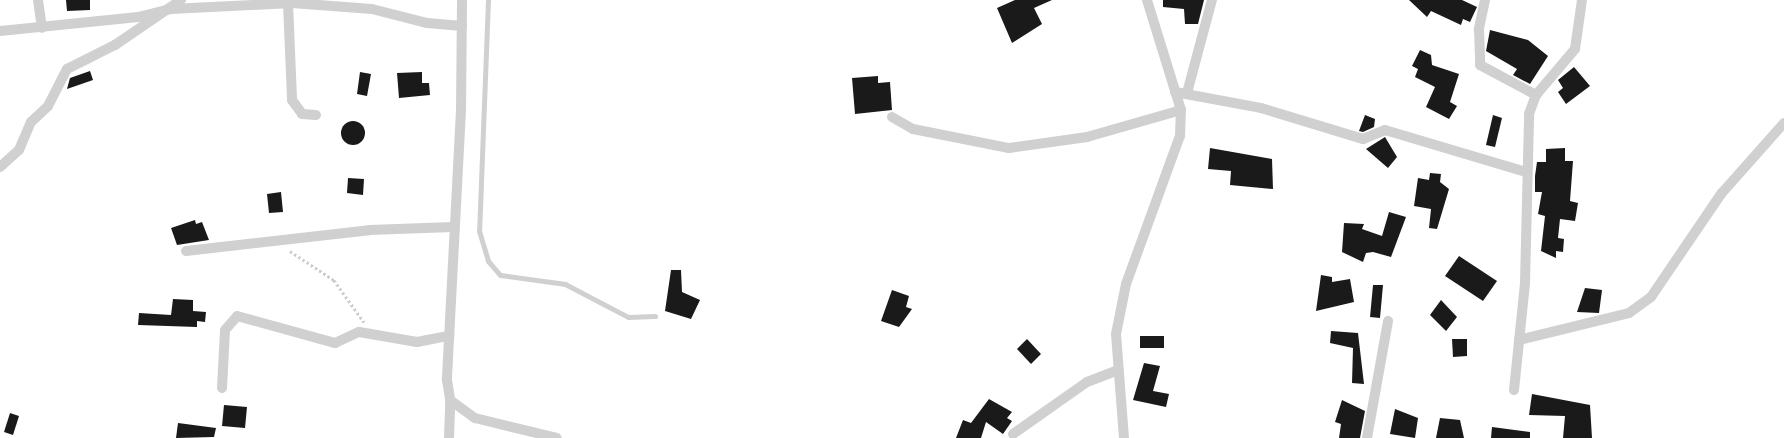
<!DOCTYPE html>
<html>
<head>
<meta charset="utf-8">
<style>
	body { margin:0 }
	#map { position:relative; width:1784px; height:438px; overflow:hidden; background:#fff; font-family:"Work Sans",sans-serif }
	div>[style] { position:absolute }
	.building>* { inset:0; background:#1a1a1a }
	.round { border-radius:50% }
	.path>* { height:2.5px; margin-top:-1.25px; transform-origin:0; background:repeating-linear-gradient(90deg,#cdcdcd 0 2.5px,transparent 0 5px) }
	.service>* { height:5px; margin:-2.5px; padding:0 2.5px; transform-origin:2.5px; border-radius:2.5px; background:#d0d0d0 }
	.minor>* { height:10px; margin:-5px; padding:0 5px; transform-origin:5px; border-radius:5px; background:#d0d0d0 }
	span { translate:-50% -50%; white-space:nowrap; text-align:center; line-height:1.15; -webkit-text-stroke:5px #fff; paint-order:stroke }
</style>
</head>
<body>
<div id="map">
	<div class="building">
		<i style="clip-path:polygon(66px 0,90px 0,90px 10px,67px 11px)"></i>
		<i style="clip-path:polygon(1015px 0,1052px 0,1034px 8px,1042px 24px,1012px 43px,997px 8px)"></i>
		<i style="clip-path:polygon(1163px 0,1204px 0,1198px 24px,1185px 24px,1184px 9px,1163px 7px)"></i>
		<i style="clip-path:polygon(1409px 0,1462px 0,1477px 7px,1470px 22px,1463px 19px,1461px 25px,1431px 11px,1427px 17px)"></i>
		<i style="clip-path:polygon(1490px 30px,1528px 40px,1548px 56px,1530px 84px,1513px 75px,1517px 69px,1486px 51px)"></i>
		<i style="clip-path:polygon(1420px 50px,1431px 55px,1432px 65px,1459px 74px,1450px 102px,1457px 106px,1449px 119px,1426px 107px,1435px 87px,1415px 77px,1418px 69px,1412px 66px)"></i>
		<i style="clip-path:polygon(1574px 67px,1590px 86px,1566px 104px,1558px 92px,1563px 88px,1558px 80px)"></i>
		<i style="clip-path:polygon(90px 71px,93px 80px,67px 89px,70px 78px)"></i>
		<i style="clip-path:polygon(360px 72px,371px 74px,367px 96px,357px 94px)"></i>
		<i style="clip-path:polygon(422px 72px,422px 83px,429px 83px,430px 95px,399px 98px,397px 73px)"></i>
		<i style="clip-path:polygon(878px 76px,878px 83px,890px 82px,892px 110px,855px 114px,852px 78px)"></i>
		<i style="clip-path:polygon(1365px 115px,1375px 119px,1374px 127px,1363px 132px,1359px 131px)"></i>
		<i style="clip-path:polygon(1493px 115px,1502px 118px,1495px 147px,1486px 145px)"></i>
		<i class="round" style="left:341px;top:121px;width:24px;height:24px"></i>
		<i style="clip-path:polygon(1385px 137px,1397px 157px,1388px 168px,1366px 149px)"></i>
		<i style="clip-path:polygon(1210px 148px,1272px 159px,1273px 189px,1230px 185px,1231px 171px,1208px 169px)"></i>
		<i style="clip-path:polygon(1565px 148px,1565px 161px,1573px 161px,1570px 201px,1578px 203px,1575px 221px,1560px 219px,1558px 238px,1564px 239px,1563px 252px,1556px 251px,1556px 258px,1541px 251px,1545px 216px,1538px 214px,1542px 192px,1535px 192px,1535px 176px,1537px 162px,1546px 162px,1546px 149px)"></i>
		<i style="clip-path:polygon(1430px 173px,1441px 174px,1440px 182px,1449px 189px,1437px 229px,1429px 228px,1431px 209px,1414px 206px,1418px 178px,1429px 180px)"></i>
		<i style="clip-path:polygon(348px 178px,364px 179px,363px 195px,347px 193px)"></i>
		<i style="clip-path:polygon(281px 192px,283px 212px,269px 213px,267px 194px)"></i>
		<i style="clip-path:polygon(1389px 212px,1406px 217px,1391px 257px,1373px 252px,1366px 253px,1363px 262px,1342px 252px,1344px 223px,1364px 224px,1362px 229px,1382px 236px)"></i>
		<i style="clip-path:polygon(195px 220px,196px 224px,202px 222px,209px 240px,177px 245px,171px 228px)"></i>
		<i style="clip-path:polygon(1459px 256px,1497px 281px,1483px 301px,1445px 276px)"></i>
		<i style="clip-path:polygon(671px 270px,681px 270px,682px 292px,700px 300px,691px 319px,665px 311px)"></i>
		<i style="clip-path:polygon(1321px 275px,1332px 277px,1332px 282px,1350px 279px,1354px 302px,1316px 311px)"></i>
		<i style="clip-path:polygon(1373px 285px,1383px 285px,1380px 318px,1370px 317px)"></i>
		<i style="clip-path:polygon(1585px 288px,1602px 290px,1599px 313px,1577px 312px)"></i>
		<i style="clip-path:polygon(892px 290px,909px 296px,906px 307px,912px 309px,899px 327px,881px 321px)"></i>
		<i style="clip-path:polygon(173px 299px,193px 300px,193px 311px,206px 312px,205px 322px,197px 321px,197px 327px,138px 325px,139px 313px,171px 315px)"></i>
		<i style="clip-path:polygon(1441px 300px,1457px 317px,1446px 331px,1430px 315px)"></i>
		<i style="clip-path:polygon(1331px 331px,1358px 333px,1364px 384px,1352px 383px,1353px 348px,1330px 343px)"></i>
		<i style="clip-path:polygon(1140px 336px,1164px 336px,1164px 348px,1140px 348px)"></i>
		<i style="clip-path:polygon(1027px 339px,1041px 354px,1031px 364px,1017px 349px)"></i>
		<i style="clip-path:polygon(1452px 339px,1467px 339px,1467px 356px,1453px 357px)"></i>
		<i style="clip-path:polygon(1144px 363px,1160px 366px,1153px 391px,1169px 394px,1166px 407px,1133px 400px)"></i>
		<i style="clip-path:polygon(1532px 394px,1590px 405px,1592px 438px,1563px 438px,1565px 416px,1529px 415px)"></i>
		<i style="clip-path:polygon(989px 399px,1012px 412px,1007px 418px,1012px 421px,1003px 434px,986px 422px,981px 438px,956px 438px,963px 420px,971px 423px)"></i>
		<i style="clip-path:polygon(1342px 400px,1365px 411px,1360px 438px,1339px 438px,1341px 424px,1335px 422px)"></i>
		<i style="clip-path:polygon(224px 405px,247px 407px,245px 428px,222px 426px)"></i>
		<i style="clip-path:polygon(1395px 409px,1418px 418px,1415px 438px,1390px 434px)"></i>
		<i style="clip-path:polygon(10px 413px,19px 416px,13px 435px,4px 432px)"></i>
		<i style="clip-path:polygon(1440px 418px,1460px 420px,1464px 438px,1436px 438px)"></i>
		<i style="clip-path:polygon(178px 423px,216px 428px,214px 437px,176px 438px)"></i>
		<i style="clip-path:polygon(1492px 427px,1530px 432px,1530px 438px,1491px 438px)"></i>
	</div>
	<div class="path">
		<i style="left:290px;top:251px;width:53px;rotate:33.4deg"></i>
		<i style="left:334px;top:280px;width:52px;rotate:54.5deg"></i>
	</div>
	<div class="service">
		<i style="left:488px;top:0;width:231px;rotate:92.2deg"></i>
		<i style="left:479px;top:231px;width:31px;rotate:73deg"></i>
		<i style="left:488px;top:261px;width:18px;rotate:49deg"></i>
		<i style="left:500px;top:275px;width:66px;rotate:7.9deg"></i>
		<i style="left:565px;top:284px;width:71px;rotate:27.6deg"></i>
		<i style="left:628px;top:317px;width:27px;rotate:-2deg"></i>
	</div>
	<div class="minor">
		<i style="left:38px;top:0;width:28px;rotate:82deg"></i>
		<i style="left:462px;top:0;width:110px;rotate:90.5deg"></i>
		<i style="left:461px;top:110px;width:270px;rotate:93deg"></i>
		<i style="left:447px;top:380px;width:20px;rotate:81deg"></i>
		<i style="left:450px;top:400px;width:31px;rotate:36deg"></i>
		<i style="left:475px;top:418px;width:84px;rotate:13.7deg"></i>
		<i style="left:1485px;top:0;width:30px;rotate:102deg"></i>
		<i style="left:1479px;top:29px;width:36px;rotate:88deg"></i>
		<i style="left:1480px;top:65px;width:64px;rotate:28.2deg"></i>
		<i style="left:288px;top:3px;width:97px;rotate:87.6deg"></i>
		<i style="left:292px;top:100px;width:17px;rotate:54deg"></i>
		<i style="left:302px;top:114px;width:14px;rotate:4deg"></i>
		<i style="left:0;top:31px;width:139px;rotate:-5.8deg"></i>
		<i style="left:138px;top:17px;width:34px;rotate:-14deg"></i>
		<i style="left:171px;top:9px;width:121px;rotate:-2.8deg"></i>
		<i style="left:292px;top:3px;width:80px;rotate:4.3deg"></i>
		<i style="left:372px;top:9px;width:57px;rotate:14.3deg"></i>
		<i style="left:427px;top:23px;width:35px;rotate:5deg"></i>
		<i style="left:1175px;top:92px;width:87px;rotate:10.5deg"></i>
		<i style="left:1261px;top:108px;width:107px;rotate:16.9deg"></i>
		<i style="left:1363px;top:139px;width:24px;rotate:-22deg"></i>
		<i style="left:1385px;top:130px;width:147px;rotate:16.6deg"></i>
		<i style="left:1187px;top:93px;width:96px;rotate:-75deg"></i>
		<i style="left:892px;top:117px;width:24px;rotate:30deg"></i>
		<i style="left:913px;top:129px;width:98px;rotate:11.2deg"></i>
		<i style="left:1009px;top:148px;width:79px;rotate:-8deg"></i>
		<i style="left:1087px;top:137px;width:98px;rotate:-16deg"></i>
		<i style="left:0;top:167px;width:25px;rotate:-42deg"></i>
		<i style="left:19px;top:150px;width:30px;rotate:-67deg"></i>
		<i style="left:31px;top:122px;width:23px;rotate:-43deg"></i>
		<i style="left:48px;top:106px;width:42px;rotate:-62.8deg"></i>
		<i style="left:67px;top:69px;width:54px;rotate:-26.6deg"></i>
		<i style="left:115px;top:45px;width:80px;rotate:-34.3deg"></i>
		<i style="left:186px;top:251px;width:184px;rotate:-6.5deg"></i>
		<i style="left:369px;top:230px;width:84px;rotate:-2deg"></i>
		<i style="left:1519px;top:340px;width:113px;rotate:-13.8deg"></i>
		<i style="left:1629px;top:313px;width:27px;rotate:-36deg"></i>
		<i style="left:1651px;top:297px;width:125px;rotate:-55.8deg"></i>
		<i style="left:1721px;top:194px;width:95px;rotate:-48.4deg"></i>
		<i style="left:222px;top:388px;width:58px;rotate:-87deg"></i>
		<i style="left:225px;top:330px;width:18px;rotate:-49deg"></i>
		<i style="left:237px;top:316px;width:102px;rotate:15.4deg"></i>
		<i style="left:335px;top:343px;width:26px;rotate:-25deg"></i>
		<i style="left:359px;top:332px;width:59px;rotate:9.8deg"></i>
		<i style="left:417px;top:342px;width:33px;rotate:-11deg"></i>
		<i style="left:1514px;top:390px;width:108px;rotate:-84.1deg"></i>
		<i style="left:1525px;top:283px;width:169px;rotate:-88.6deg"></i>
		<i style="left:1529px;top:114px;width:20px;rotate:-70deg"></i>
		<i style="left:1536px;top:95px;width:60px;rotate:-49.7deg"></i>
		<i style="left:1575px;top:49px;width:49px;rotate:-81.9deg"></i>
		<i style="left:1013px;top:434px;width:90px;rotate:-35.1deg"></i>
		<i style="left:1087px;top:382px;width:30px;rotate:-21deg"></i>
		<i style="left:449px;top:438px;width:38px;rotate:-88deg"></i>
		<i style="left:1124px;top:438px;width:104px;rotate:-94.4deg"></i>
		<i style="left:1116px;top:334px;width:51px;rotate:-78.7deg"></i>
		<i style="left:1126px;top:284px;width:158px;rotate:-70deg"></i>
		<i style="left:1180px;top:136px;width:26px;rotate:-88deg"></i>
		<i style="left:1181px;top:110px;width:115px;rotate:-107.2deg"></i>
		<i style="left:1367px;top:438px;width:119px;rotate:-79.8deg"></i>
	</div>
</div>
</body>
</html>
